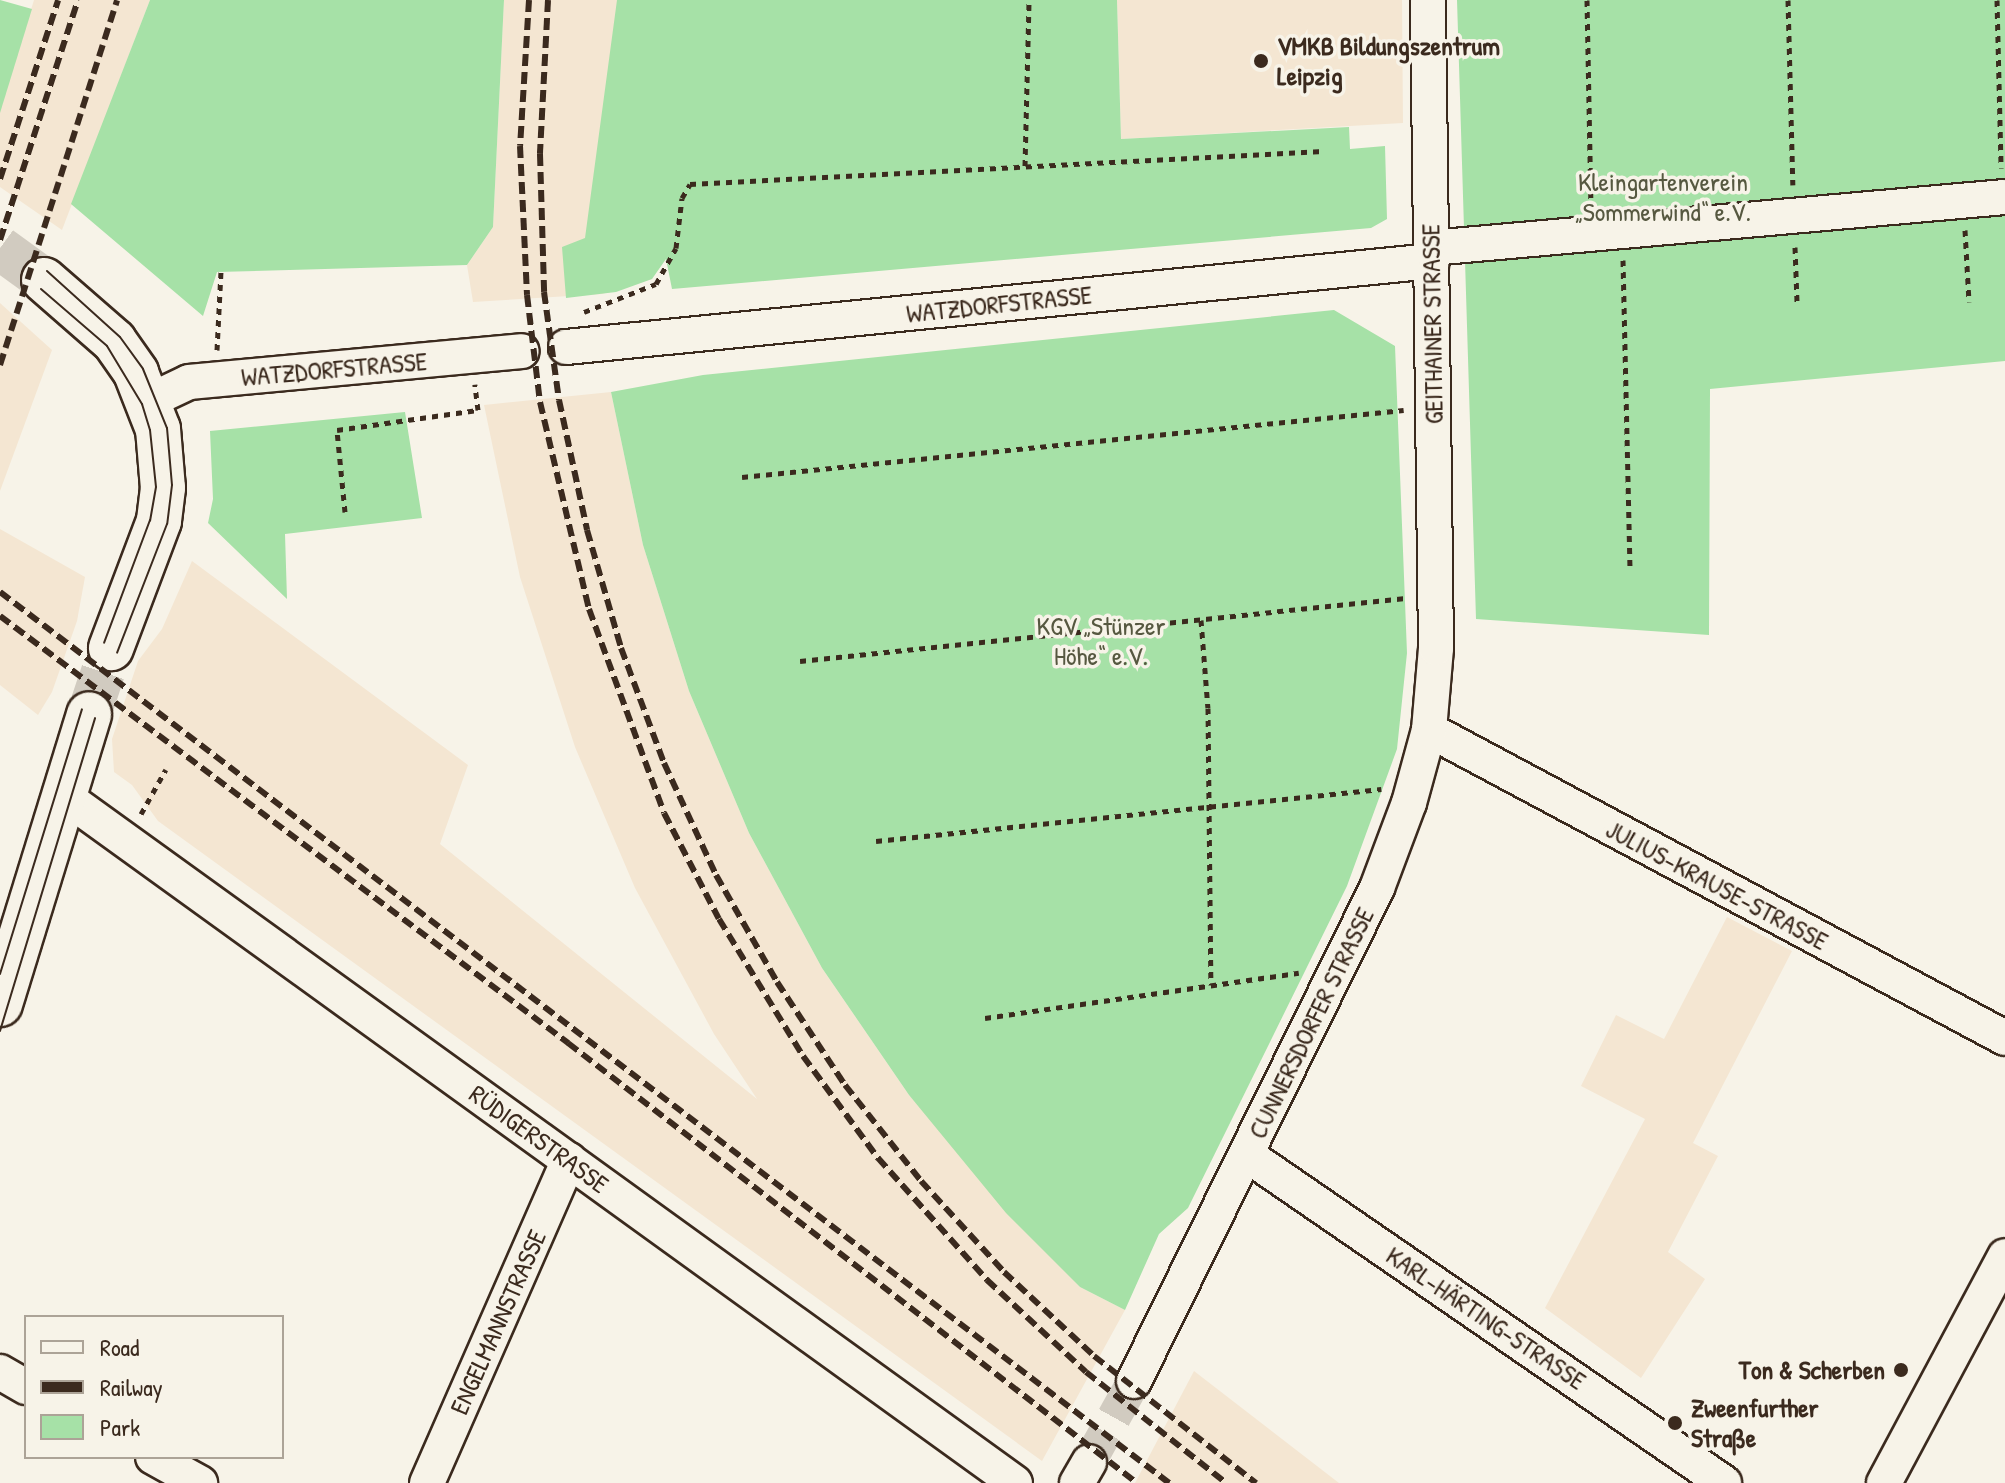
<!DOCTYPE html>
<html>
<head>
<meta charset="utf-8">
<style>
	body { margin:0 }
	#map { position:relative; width:2005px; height:1483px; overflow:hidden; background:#f7f3e8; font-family:"Patrick Hand",sans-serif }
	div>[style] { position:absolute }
	.built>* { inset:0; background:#f4e6d2 }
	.green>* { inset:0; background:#a6e1a7 }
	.minor-tunnel>* { height:34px; margin-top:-17px; transform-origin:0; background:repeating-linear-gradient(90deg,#d1cbc0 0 34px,transparent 0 51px) }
	.major-tunnel>* { height:44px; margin-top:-22px; transform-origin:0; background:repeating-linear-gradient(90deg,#d1cbc0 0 44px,transparent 0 66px) }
	.path>* { height:5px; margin-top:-2.5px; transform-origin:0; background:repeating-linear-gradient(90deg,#3b2a1e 0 6px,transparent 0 12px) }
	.roads { filter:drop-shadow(2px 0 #3b2a1e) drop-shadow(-2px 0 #3b2a1e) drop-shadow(0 2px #3b2a1e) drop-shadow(0 -2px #3b2a1e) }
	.minor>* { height:34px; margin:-17px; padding:0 17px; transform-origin:17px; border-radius:17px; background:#f7f3e8 }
	.major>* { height:44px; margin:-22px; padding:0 22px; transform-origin:22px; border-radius:22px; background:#f7f3e8 }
	.tram>* { height:2px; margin:-1px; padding:0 1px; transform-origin:1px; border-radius:1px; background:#3b2a1e }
	.rail>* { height:6px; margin-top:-3px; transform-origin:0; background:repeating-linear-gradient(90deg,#3b2a1e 0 12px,transparent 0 18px) }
	.dots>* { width:22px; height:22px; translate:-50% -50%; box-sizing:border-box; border:4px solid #f7f3e8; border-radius:50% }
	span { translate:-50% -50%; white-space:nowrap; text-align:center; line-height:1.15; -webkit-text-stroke:7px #f7f3e8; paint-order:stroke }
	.poi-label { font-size:26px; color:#3b2a1e; font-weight:700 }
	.left { translate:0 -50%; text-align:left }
	.right { translate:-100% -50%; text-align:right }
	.park-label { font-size:26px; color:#565840 }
	.street-label { font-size:26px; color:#3b2a1e }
	.legend { position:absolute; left:24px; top:1315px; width:260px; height:144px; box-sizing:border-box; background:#f7f3e8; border:2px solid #aca397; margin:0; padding:10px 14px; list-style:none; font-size:24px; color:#3b2a1e }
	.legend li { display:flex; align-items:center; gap:16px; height:40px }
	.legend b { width:40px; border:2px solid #aca397 }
</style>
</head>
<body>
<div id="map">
	<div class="built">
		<i style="clip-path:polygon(34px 0,150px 0,62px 230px,0 187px,0 110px)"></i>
		<i style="clip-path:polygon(504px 0,685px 0,652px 279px,602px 294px,473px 302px,467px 265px,493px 227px)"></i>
		<i style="clip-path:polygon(1117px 0,1402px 0,1403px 123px,1121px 139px)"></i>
		<i style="clip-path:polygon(0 303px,52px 350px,0 491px)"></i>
		<i style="clip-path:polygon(611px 392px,643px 545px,689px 691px,749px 833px,822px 968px,909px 1095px,1080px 1287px,1125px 1310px,1042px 1461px,158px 821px,132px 785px,114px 772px,112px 739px,138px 661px,162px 629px,192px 561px,468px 765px,440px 844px,757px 1099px,714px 1034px,635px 888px,575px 747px,520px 577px,484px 405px)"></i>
		<i style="clip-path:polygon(0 529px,85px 577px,77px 621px,52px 692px,38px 715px,0 685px)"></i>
		<i style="clip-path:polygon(1727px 917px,1792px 951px,1693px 1143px,1718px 1156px,1668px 1252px,1705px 1279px,1641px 1378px,1545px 1308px,1645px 1119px,1581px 1086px,1616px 1015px,1664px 1039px)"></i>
		<i style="clip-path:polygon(1194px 1371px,1339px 1483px,1135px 1483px)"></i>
	</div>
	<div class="green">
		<i style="clip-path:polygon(0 0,32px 9px,0 113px)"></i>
		<i style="clip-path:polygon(150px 0,504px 0,493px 227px,467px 265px,217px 272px,203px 316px,71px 204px)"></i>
		<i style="clip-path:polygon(617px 0,1117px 0,1121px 139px,1349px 127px,1350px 149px,1385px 146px,1387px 219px,1371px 228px,672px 289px,666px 259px,652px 279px,616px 292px,566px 298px,562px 247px,585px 238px)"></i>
		<i style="clip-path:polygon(1457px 0,2005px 0,2005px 361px,1710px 389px,1709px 635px,1476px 619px)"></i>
		<i style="clip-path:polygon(1334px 310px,1395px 346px,1407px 653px,1397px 749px,1347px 886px,1188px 1208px,1159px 1234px,1125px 1310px,1080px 1287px,1006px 1213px,909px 1095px,822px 968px,749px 833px,689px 691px,643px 545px,611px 392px,703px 375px)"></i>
		<i style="clip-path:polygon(405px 412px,422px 518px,285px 534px,287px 599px,208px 523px,213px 499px,210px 431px)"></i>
	</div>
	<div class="minor-tunnel">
		<i style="left:1089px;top:1462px;width:93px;rotate:-60.9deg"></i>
	</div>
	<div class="major-tunnel">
		<i style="left:0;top:248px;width:54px;rotate:36deg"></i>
		<i style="left:89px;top:714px;width:70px;rotate:-71.6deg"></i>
	</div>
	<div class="path">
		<i style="left:1587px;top:0;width:205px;rotate:88.9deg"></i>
		<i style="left:1788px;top:0;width:185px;rotate:88.5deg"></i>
		<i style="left:1997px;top:0;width:168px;rotate:88.6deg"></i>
		<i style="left:1025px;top:166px;width:166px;rotate:-88.6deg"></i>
		<i style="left:1965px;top:230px;width:72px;rotate:86.8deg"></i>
		<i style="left:1795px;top:247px;width:55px;rotate:87.9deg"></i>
		<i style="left:1623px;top:260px;width:307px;rotate:88.7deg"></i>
		<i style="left:584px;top:312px;width:77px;rotate:-21.3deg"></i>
		<i style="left:656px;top:284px;width:41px;rotate:-60.9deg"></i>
		<i style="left:676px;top:248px;width:50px;rotate:-83.2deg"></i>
		<i style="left:682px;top:198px;width:16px;rotate:-60deg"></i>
		<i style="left:690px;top:184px;width:634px;rotate:-2.98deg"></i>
		<i style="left:217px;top:350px;width:78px;rotate:-87.1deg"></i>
		<i style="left:742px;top:477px;width:665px;rotate:-5.78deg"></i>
		<i style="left:345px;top:512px;width:82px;rotate:-95.6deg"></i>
		<i style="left:337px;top:430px;width:142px;rotate:-8.1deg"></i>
		<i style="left:478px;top:410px;width:26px;rotate:-97deg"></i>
		<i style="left:1201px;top:620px;width:88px;rotate:85.5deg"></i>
		<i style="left:1208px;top:708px;width:277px;rotate:89.4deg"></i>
		<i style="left:800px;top:661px;width:609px;rotate:-5.94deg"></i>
		<i style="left:141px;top:814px;width:51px;rotate:-60.9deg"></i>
		<i style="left:876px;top:841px;width:508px;rotate:-5.88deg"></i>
		<i style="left:985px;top:1018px;width:317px;rotate:-8.2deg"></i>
	</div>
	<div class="roads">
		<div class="minor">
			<i style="left:1431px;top:248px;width:576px;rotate:-5.08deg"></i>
			<i style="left:566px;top:347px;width:870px;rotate:-5.67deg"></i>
			<i style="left:149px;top:401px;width:44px;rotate:-25.4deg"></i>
			<i style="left:189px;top:382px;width:334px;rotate:-5.3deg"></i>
			<i style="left:1429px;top:730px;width:653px;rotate:28.13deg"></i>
			<i style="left:64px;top:796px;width:1173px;rotate:35.84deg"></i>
			<i style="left:1247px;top:1155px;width:579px;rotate:34.51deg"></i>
			<i style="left:0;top:1372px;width:30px;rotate:30deg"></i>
			<i style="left:1134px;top:1381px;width:550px;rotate:-63.76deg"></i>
			<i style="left:1377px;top:888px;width:91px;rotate:-69.4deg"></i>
			<i style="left:1409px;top:803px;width:76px;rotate:-74.7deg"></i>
			<i style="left:1429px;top:730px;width:82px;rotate:-85.1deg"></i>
			<i style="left:1436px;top:648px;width:648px;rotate:-90.71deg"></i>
			<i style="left:153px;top:1457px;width:54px;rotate:29deg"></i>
			<i style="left:427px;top:1483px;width:353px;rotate:-66.3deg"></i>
			<i style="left:1077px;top:1483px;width:24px;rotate:-60deg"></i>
			<i style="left:1884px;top:1483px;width:257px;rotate:-61.9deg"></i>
		</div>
		<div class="major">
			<i style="left:44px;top:280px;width:93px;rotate:41.1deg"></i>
			<i style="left:114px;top:341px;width:39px;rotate:55deg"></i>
			<i style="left:136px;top:373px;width:60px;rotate:68.6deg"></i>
			<i style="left:158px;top:429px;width:59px;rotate:85.2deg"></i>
			<i style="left:163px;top:488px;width:33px;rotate:97deg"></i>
			<i style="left:159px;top:521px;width:136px;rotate:110.7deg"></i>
			<i style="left:0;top:1004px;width:303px;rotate:-72.9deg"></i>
		</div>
	</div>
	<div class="tram">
		<i style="left:47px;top:271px;width:98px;rotate:42.1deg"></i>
		<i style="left:120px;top:337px;width:39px;rotate:54deg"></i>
		<i style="left:143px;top:369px;width:64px;rotate:67.9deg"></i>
		<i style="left:167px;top:428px;width:57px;rotate:85deg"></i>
		<i style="left:172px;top:485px;width:39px;rotate:97deg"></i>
		<i style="left:167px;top:524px;width:138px;rotate:111.2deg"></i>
		<i style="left:41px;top:289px;width:87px;rotate:40.8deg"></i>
		<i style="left:107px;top:346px;width:68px;rotate:58.9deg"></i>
		<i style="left:142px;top:404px;width:27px;rotate:73deg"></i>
		<i style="left:150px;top:430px;width:57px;rotate:84deg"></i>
		<i style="left:156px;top:487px;width:34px;rotate:100deg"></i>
		<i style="left:150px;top:520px;width:131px;rotate:110.5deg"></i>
		<i style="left:0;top:974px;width:277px;rotate:-72.8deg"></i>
		<i style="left:0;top:1031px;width:327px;rotate:-73.1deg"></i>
	</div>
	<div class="rail">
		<i style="left:529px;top:0;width:146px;rotate:93.5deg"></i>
		<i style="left:520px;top:146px;width:149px;rotate:87.3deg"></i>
		<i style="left:527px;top:295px;width:108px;rotate:83.1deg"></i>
		<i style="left:540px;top:402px;width:213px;rotate:76.7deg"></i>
		<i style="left:589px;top:609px;width:217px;rotate:69.8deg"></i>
		<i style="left:664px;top:813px;width:119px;rotate:62.6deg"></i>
		<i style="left:719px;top:919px;width:161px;rotate:58.5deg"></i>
		<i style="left:803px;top:1056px;width:127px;rotate:53.7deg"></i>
		<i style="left:878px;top:1158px;width:164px;rotate:48.2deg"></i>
		<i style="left:987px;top:1280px;width:135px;rotate:42.9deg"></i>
		<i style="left:1086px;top:1372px;width:179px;rotate:38.4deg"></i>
		<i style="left:548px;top:0;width:154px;rotate:93deg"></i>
		<i style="left:540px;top:154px;width:138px;rotate:88.3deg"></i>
		<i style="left:544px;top:292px;width:109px;rotate:82.1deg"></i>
		<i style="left:559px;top:400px;width:133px;rotate:77.8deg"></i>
		<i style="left:587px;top:530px;width:123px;rotate:73.9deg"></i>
		<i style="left:621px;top:648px;width:123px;rotate:69.5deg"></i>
		<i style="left:664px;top:763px;width:123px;rotate:65.1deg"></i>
		<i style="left:716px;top:875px;width:123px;rotate:60.3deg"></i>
		<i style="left:777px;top:982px;width:123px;rotate:56.6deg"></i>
		<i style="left:845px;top:1085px;width:122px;rotate:51.6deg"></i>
		<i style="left:921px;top:1181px;width:123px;rotate:47.6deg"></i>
		<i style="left:1004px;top:1272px;width:123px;rotate:43deg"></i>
		<i style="left:1094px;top:1356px;width:206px;rotate:38.1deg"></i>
		<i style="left:0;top:179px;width:188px;rotate:-72deg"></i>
		<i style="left:0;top:240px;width:252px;rotate:-72deg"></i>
		<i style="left:0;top:365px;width:383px;rotate:-72.2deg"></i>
		<i style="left:0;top:592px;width:1470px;rotate:37.31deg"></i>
		<i style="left:0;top:616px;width:711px;rotate:36.93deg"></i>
		<i style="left:568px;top:1043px;width:719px;rotate:37.71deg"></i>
	</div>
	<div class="dots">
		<i style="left:1261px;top:61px;background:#3b2a1e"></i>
		<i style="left:1901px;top:1370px;background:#3b2a1e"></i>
		<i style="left:1675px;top:1423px;background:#3b2a1e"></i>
	</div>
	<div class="poi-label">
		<span class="left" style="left:1277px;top:61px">VMKB Bildungszentrum<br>Leipzig</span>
		<span class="right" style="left:1885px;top:1370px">Ton &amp; Scherben</span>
		<span class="left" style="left:1691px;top:1423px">Zweenfurther<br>Straße</span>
	</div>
	<div class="park-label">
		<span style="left:1663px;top:197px">Kleingartenverein<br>„Sommerwind“ e.V.</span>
		<span style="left:1101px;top:641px">KGV „Stünzer<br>Höhe“ e.V.</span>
	</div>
	<div class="street-label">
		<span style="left:999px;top:304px;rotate:-6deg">WATZDORFSTRASSE</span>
		<span style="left:1432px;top:324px;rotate:-91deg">GEITHAINER STRASSE</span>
		<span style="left:334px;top:369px;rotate:-5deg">WATZDORFSTRASSE</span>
		<span style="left:1717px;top:885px;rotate:28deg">JULIUS-KRAUSE-STRASSE</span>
		<span style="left:1311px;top:1023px;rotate:-64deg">CUNNERSDORFER STRASSE</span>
		<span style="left:539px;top:1139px;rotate:36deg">RÜDIGERSTRASSE</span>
		<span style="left:1486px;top:1318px;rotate:34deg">KARL-HÄRTING-STRASSE</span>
		<span style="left:498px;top:1322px;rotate:-66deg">ENGELMANNSTRASSE</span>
	</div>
	<ul class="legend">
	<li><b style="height:10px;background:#f7f3e8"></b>Road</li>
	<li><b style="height:10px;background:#3b2a1e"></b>Railway</li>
	<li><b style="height:22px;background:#a6e1a7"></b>Park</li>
	</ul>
</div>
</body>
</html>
